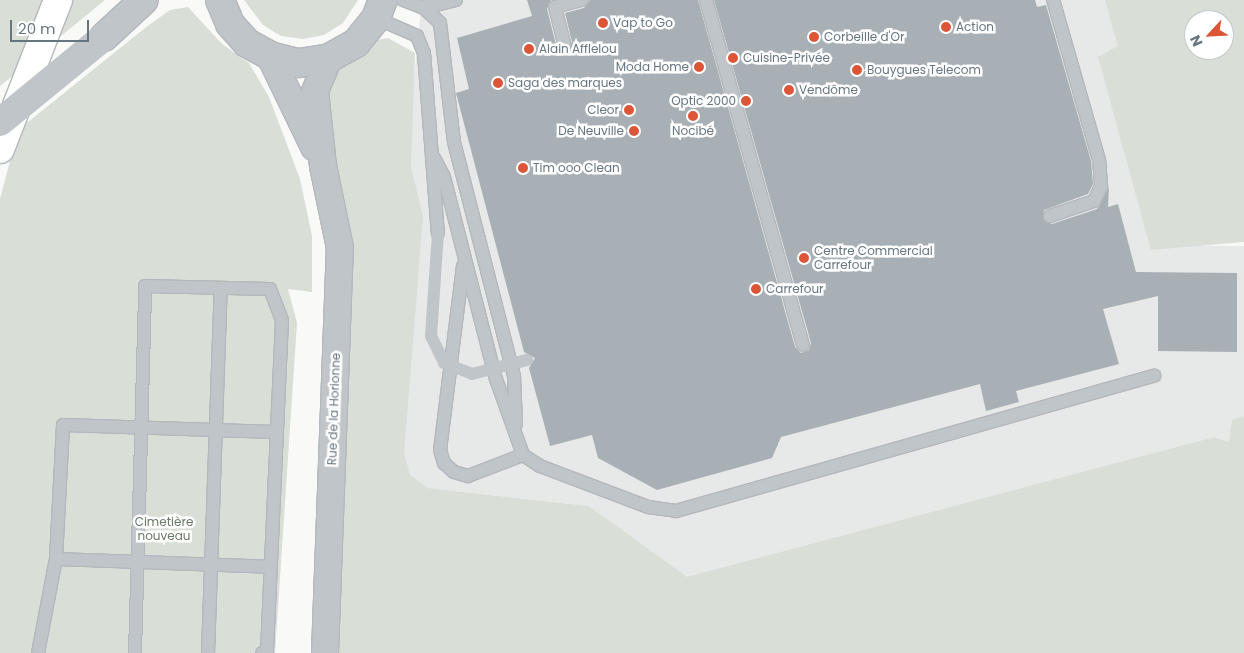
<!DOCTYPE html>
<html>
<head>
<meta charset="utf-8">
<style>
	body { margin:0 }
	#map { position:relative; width:1244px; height:653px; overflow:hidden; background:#f9f9f7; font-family:Poppins,sans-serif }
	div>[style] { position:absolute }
	.built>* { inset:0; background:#e7e8e8 }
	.green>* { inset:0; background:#d9ded6 }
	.building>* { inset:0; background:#a8b0b6 }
	.roads { filter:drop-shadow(1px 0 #b4b8bc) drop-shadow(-1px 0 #b4b8bc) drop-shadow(0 1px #b4b8bc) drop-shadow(0 -1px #b4b8bc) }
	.service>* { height:12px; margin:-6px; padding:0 6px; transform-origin:6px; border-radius:6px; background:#c0c5c9 }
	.minor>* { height:26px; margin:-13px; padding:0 13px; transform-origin:13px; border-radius:13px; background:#c0c5c9 }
	.tertiary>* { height:28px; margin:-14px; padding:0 14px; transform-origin:14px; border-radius:14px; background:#c0c5c9 }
	.motorway>* { height:28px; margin:-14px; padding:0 14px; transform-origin:14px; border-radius:14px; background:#fff }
	.service-bridge>* { height:12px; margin:-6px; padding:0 6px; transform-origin:6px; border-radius:6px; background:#c0c5c9 }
	.tertiary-bridge>* { height:28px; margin:-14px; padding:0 14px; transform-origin:14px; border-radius:14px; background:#c0c5c9 }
	.dots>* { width:14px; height:14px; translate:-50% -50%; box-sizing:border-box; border:2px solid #fff; border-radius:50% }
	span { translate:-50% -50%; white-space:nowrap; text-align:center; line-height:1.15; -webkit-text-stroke:5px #fff; paint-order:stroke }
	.poi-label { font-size:12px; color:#667681 }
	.left { translate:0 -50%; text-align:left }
	.right { translate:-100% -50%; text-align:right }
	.street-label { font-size:12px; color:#667681 }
	.park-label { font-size:12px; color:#697965 }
	.north { position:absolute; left:1184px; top:10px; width:50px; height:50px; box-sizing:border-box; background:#fff; border:1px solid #c2c8cd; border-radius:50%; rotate:245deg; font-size:14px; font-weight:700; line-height:20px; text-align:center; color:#667681 }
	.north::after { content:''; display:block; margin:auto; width:18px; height:22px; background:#db5536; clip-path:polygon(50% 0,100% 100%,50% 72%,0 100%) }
	.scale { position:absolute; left:10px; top:20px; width:79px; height:22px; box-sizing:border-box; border:2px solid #667681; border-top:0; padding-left:6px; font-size:15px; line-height:18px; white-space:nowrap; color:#667681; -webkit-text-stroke:4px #fff; paint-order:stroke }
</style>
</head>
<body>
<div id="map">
	<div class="built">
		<i style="clip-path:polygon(422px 0,1122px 0,1162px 245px,1244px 246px,1244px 447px,1214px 437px,687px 578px,589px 506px,372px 482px)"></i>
	</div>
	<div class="green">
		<i style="clip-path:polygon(0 0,105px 0,0 86px)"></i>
		<i style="clip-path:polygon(244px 0,358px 0,343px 23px,324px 35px,303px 39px,281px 36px,263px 25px)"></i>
		<i style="clip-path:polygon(evenodd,1105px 0,1244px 0,1244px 242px,1151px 250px,1098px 57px,1118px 46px,1105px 0,1194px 20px,1224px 20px,1224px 50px,1194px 50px,1194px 20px)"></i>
		<i style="clip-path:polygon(188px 7px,222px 44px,249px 63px,269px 97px,300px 179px,312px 236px,312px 292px,288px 289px,297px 323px,275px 653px,0 653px,0 199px,18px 130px,145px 28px,170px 10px)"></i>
		<i style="clip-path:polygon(388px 38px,415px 53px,411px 167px,423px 216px,404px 454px,410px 475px,428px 488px,589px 506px,687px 577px,1214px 437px,1229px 442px,1232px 420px,1244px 416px,1244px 653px,339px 653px,338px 527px,351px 288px,340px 179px,322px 114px,329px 72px,372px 41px)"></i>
	</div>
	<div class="building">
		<i style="clip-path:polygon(527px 0,551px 0,547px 9px,556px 45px,565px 51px,572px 42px,565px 13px,584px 8px,590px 0,698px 0,795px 347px,801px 353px,809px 350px,811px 343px,714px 0,1035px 0,1037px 7px,1046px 5px,1091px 161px,1093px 184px,1088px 194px,1044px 210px,1043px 219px,1052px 224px,1097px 209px,1109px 187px,1108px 207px,1118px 204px,1136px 272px,1237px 273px,1237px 352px,1158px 351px,1158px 296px,1103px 309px,1119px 364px,1016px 391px,1019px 402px,986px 411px,980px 384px,781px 437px,772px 458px,657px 490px,598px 458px,592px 435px,550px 446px,529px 368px,535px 358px,524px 352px,456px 93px,469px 89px,457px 38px,532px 16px)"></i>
	</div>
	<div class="roads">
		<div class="service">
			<i style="left:403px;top:0;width:22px;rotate:21deg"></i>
			<i style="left:424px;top:8px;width:33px;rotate:-14deg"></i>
			<i style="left:432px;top:0;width:11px;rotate:135deg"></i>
			<i style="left:424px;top:8px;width:22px;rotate:43deg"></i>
			<i style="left:440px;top:23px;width:120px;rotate:83.3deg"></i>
			<i style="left:454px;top:142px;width:242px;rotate:75.6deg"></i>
			<i style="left:514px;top:376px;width:48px;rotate:87.6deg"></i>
			<i style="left:706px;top:0;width:358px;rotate:74.3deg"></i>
			<i style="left:376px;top:18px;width:45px;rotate:23.7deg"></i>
			<i style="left:417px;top:36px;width:18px;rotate:68deg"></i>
			<i style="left:424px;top:53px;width:181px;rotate:85.6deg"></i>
			<i style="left:564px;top:43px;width:37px;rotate:-104deg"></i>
			<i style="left:555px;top:7px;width:28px;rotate:-15deg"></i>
			<i style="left:434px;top:158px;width:21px;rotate:62deg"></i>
			<i style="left:444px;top:177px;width:209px;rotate:75.6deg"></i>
			<i style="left:496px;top:379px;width:81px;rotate:70.4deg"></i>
			<i style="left:523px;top:455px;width:20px;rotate:33deg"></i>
			<i style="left:540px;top:466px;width:116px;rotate:20.8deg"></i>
			<i style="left:648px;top:507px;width:28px;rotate:8deg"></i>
			<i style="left:676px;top:511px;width:497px;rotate:-15.8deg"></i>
			<i style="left:1050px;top:216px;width:46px;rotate:-18.8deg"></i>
			<i style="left:1094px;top:201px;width:17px;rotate:-65deg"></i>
			<i style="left:1101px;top:186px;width:26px;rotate:-94deg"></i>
			<i style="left:1099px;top:160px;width:166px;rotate:-106deg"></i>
			<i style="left:463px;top:266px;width:185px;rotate:97.1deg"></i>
			<i style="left:440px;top:450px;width:14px;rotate:73deg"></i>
			<i style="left:444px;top:463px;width:13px;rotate:42deg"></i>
			<i style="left:454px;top:472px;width:15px;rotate:16deg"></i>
			<i style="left:468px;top:476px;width:59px;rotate:-20.9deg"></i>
			<i style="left:56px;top:559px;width:215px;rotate:2.1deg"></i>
			<i style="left:38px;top:653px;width:96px;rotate:-79.2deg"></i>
			<i style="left:56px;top:559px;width:134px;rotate:-87deg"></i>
			<i style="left:63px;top:425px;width:214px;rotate:1.9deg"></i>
			<i style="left:135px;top:653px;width:367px;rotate:-88.4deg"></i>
			<i style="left:145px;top:286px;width:125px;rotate:1.4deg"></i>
			<i style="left:270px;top:289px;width:33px;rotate:69deg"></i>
			<i style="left:282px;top:320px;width:331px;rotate:92.6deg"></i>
			<i style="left:267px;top:651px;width:5px;rotate:158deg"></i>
			<i style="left:208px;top:653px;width:365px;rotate:-88deg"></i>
		</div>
		<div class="minor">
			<i style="left:270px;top:56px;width:101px;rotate:64.2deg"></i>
			<i style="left:325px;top:653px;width:405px;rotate:-87.9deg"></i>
			<i style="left:340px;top:248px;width:84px;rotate:-101.7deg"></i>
			<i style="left:323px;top:166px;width:75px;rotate:-96.1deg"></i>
			<i style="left:315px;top:91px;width:36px;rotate:-67deg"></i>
		</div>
		<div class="tertiary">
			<i style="left:220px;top:0;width:26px;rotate:67deg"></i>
			<i style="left:230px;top:24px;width:25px;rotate:48deg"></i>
			<i style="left:247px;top:43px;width:26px;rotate:29deg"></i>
			<i style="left:270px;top:56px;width:30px;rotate:14deg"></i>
			<i style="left:299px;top:63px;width:30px;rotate:-9deg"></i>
			<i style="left:329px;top:58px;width:31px;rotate:-29deg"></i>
			<i style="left:356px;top:43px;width:32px;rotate:-51deg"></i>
			<i style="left:376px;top:18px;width:19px;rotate:-69deg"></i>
			<i style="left:104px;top:37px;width:54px;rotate:-42.8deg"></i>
		</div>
		<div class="motorway">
			<i style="left:0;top:149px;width:160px;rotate:-68.7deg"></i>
		</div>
	</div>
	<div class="service-bridge">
		<i style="left:438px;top:233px;width:103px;rotate:93.9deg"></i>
		<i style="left:431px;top:336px;width:30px;rotate:64deg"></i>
		<i style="left:444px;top:363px;width:30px;rotate:21deg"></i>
		<i style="left:472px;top:374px;width:57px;rotate:-14.3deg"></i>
	</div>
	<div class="tertiary-bridge">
		<i style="left:0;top:122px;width:134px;rotate:-39.3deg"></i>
	</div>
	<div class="dots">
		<i style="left:603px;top:23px;background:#db5536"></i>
		<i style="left:946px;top:27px;background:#db5536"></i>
		<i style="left:814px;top:37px;background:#db5536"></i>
		<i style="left:529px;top:49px;background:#db5536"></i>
		<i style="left:733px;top:58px;background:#db5536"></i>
		<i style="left:699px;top:67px;background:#db5536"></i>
		<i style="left:857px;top:70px;background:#db5536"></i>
		<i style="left:498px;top:83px;background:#db5536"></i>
		<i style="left:789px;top:90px;background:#db5536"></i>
		<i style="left:746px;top:101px;background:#db5536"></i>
		<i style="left:629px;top:110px;background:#db5536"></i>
		<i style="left:693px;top:116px;background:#db5536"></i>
		<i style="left:634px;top:131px;background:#db5536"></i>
		<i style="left:523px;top:168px;background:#db5536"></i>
		<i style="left:804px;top:258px;background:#db5536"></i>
		<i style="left:756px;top:289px;background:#db5536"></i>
	</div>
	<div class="poi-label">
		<span class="left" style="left:613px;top:23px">Vap to Go</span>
		<span class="left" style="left:956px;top:27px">Action</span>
		<span class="left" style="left:824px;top:37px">Corbeille d'Or</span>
		<span class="left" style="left:539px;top:49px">Alain Afflelou</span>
		<span class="left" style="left:743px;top:58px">Cuisine-Privée</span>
		<span class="right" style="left:689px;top:67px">Moda Home</span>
		<span class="left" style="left:867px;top:70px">Bouygues Telecom</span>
		<span class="left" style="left:508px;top:83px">Saga des marques</span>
		<span class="left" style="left:799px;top:90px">Vendôme</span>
		<span class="right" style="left:736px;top:101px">Optic 2000</span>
		<span class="right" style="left:619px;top:110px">Cleor</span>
		<span class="right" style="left:624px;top:131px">De Neuville</span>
		<span style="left:693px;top:131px">Nocibé</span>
		<span class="left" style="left:533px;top:168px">Tim ooo Clean</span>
		<span class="left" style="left:814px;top:258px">Centre Commercial<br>Carrefour</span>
		<span class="left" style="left:766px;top:289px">Carrefour</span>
	</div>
	<div class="street-label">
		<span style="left:334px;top:409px;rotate:-88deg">Rue de la Horionne</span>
	</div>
	<div class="park-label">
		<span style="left:164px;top:529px">Cimetière<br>nouveau</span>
	</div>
	<div class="north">N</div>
	<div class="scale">20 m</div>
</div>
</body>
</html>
